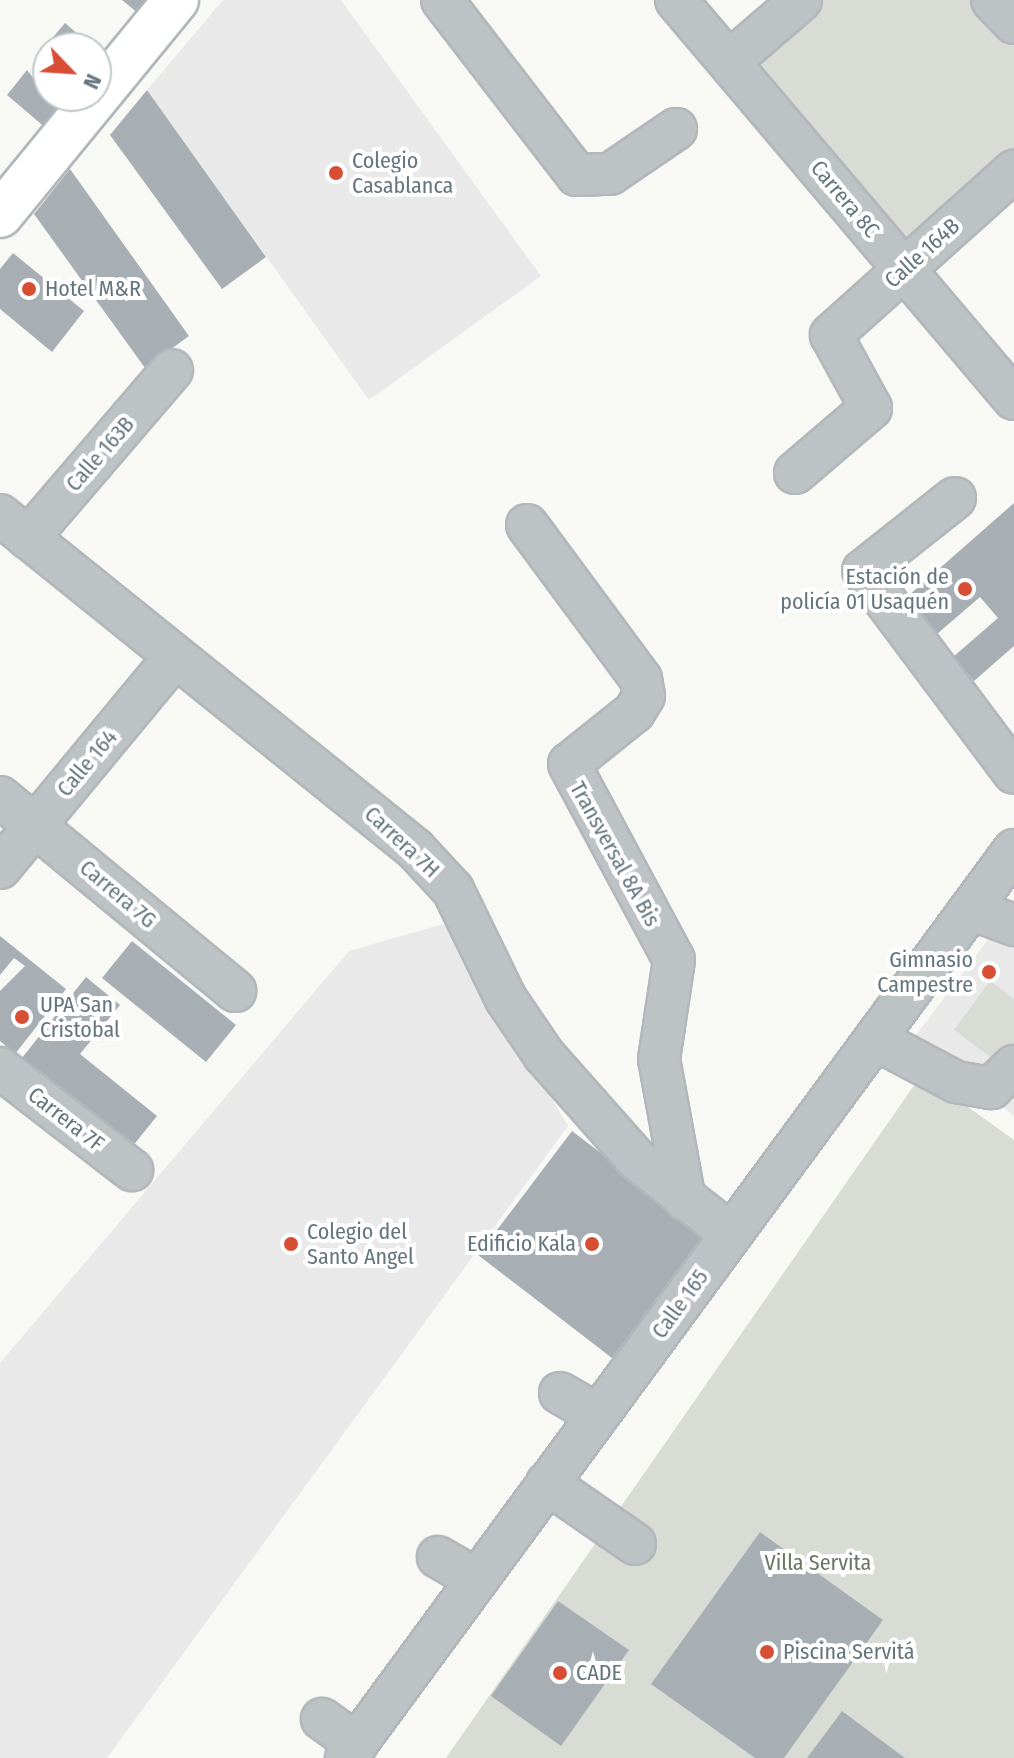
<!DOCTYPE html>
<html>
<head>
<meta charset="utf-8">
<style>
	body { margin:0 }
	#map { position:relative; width:1014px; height:1758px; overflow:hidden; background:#f8f8f5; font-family:"Fira Sans Condensed",sans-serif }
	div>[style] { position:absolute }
	.built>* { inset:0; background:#e9e9e9 }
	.green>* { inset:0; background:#d8dcd5 }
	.building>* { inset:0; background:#a7afb4 }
	.roads { filter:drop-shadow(2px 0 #b1b7ba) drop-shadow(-2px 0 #b1b7ba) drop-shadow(0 2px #b1b7ba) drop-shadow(0 -2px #b1b7ba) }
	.minor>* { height:40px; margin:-20px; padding:0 20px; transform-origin:20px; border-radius:20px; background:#bdc2c5 }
	.major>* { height:44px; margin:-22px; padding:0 22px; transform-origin:22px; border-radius:22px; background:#fff }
	.dots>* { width:22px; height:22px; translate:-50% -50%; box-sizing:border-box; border:4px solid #fff; border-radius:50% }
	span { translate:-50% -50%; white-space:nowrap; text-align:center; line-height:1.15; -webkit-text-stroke:8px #fff; paint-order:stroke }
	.poi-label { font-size:22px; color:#65757e }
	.left { translate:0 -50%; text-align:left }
	.right { translate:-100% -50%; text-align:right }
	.street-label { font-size:22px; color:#65757e }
	.park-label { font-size:22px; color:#687763 }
	.north { position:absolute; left:32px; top:32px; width:80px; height:80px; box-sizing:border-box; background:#fff; border:2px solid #c1c8cb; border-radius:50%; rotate:115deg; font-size:22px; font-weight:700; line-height:32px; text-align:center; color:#65757e }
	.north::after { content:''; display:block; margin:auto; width:28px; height:36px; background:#d84e35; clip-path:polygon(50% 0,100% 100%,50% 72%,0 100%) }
</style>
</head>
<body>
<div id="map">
	<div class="built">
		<i style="clip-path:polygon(223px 0,341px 0,541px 276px,369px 400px,147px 90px)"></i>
		<i style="clip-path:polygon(1014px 905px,1014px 1116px,913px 1039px)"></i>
		<i style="clip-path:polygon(450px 922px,568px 1126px,107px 1758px,0 1758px,0 1363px,349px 951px)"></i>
	</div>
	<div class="green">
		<i style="clip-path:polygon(819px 0,980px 0,1014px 37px,1014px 169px,911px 265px,744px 61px)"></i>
		<i style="clip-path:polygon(990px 981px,1014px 999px,1014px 1075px,954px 1030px)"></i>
		<i style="clip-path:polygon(922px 1074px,1014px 1140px,1014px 1758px,446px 1758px)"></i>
	</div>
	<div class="building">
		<i style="clip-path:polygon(122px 0,160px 0,145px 19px)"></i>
		<i style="clip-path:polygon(65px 23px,94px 48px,44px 48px)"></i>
		<i style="clip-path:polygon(27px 70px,48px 96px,67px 104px,47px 129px,7px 95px)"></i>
		<i style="clip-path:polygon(147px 90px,266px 257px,222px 289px,110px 135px)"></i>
		<i style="clip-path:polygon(70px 169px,189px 336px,145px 368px,34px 214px)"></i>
		<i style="clip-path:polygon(13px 253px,84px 311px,52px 352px,0 309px,0 269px)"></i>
		<i style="clip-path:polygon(1014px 503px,1014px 646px,974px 681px,953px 657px,998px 618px,980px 597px,930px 640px,899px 604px)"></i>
		<i style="clip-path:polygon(0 936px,66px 989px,15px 1054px,0 1041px,0 991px,25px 966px,14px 958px,0 975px)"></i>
		<i style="clip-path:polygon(132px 941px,236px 1025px,206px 1062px,102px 978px)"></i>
		<i style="clip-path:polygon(86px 977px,120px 1005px,80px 1054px,157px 1116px,128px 1152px,18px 1063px)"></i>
		<i style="clip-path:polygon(572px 1131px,706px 1233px,612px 1358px,478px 1255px)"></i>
		<i style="clip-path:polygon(760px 1532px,883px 1620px,784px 1758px,755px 1758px,651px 1684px)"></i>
		<i style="clip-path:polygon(558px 1601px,629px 1650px,561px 1746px,491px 1696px)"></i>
		<i style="clip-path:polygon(842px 1711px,905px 1758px,807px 1758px)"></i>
	</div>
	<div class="roads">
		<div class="minor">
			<i style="left:442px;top:0;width:221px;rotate:52.4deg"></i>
			<i style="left:577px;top:175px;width:33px;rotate:-2deg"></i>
			<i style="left:610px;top:174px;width:80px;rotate:-34.3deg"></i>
			<i style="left:676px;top:0;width:523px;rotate:49.73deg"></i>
			<i style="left:992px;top:0;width:32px;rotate:46deg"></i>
			<i style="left:729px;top:62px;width:95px;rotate:-40.7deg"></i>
			<i style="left:795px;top:473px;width:100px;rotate:-40.5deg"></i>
			<i style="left:871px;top:408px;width:83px;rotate:-118.7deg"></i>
			<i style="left:831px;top:335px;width:246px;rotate:-41.9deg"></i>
			<i style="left:955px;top:498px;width:117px;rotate:141.6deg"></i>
			<i style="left:863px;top:571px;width:252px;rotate:53.2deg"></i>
			<i style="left:0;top:515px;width:533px;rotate:38.83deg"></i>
			<i style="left:415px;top:849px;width:56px;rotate:47.2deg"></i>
			<i style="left:453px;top:890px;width:121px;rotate:64.1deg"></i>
			<i style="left:506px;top:999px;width:68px;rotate:55.8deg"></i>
			<i style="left:544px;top:1055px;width:137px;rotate:48.5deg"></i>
			<i style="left:635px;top:1158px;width:122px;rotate:38.4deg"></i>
			<i style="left:527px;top:525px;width:192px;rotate:53.5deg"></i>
			<i style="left:641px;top:679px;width:17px;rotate:80deg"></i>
			<i style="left:644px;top:696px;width:19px;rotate:122deg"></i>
			<i style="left:634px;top:712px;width:83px;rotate:141.3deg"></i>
			<i style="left:569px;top:764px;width:222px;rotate:61.8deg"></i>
			<i style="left:674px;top:960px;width:100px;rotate:98.6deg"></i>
			<i style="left:659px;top:1059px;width:143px;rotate:79.6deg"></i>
			<i style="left:28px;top:538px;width:221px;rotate:-49.4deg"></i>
			<i style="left:0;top:797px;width:305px;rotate:39.5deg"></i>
			<i style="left:0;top:868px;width:271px;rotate:-50.4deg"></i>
			<i style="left:971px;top:909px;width:46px;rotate:20.4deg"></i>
			<i style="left:875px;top:1039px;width:92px;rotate:28deg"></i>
			<i style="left:956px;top:1082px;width:36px;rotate:10deg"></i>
			<i style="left:991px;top:1088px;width:32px;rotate:-44deg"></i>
			<i style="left:0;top:1068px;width:167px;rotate:37.7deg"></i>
			<i style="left:560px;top:1393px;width:44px;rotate:30.1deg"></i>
			<i style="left:547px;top:1483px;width:107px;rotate:34.7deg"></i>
			<i style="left:438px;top:1557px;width:44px;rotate:30.1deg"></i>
			<i style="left:322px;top:1719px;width:43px;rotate:35.5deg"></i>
			<i style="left:346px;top:1758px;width:1127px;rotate:-53.66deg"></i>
		</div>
		<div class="major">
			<i style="left:0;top:215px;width:278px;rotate:-50.7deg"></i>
		</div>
	</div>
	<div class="dots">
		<i style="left:336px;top:173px;background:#d84e35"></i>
		<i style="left:29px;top:289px;background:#d84e35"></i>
		<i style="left:965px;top:589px;background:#d84e35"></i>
		<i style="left:989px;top:972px;background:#d84e35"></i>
		<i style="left:22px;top:1017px;background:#d84e35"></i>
		<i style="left:291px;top:1244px;background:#d84e35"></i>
		<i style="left:592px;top:1244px;background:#d84e35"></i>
		<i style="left:767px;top:1652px;background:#d84e35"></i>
		<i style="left:560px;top:1673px;background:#d84e35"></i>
	</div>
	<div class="poi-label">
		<span class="left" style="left:352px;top:173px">Colegio<br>Casablanca</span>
		<span class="left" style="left:45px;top:289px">Hotel M&amp;R</span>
		<span class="right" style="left:949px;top:589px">Estación de<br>policía 01 Usaquén</span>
		<span class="right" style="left:973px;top:972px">Gimnasio<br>Campestre</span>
		<span class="left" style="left:40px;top:1017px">UPA San<br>Cristobal</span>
		<span class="left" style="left:307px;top:1244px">Colegio del<br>Santo Angel</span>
		<span class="right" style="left:576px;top:1244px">Edificio Kala</span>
		<span class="left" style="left:783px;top:1652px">Piscina Servitá</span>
		<span class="left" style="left:576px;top:1673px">CADE</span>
	</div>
	<div class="street-label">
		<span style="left:845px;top:199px;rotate:50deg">Carrera 8C</span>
		<span style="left:922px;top:253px;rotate:-42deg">Calle 164B</span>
		<span style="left:100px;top:454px;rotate:-49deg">Calle 163B</span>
		<span style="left:87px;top:763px;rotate:-50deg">Calle 164</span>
		<span style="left:402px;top:842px;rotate:43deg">Carrera 7H</span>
		<span style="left:615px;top:854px;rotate:61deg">Transversal 8A Bis</span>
		<span style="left:118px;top:894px;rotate:40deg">Carrera 7G</span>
		<span style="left:66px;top:1119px;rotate:38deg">Carrera 7F</span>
		<span style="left:680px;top:1304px;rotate:-54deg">Calle 165</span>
	</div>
	<div class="park-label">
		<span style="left:818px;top:1563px">Villa Servita</span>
	</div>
	<div class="north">N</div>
</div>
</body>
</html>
